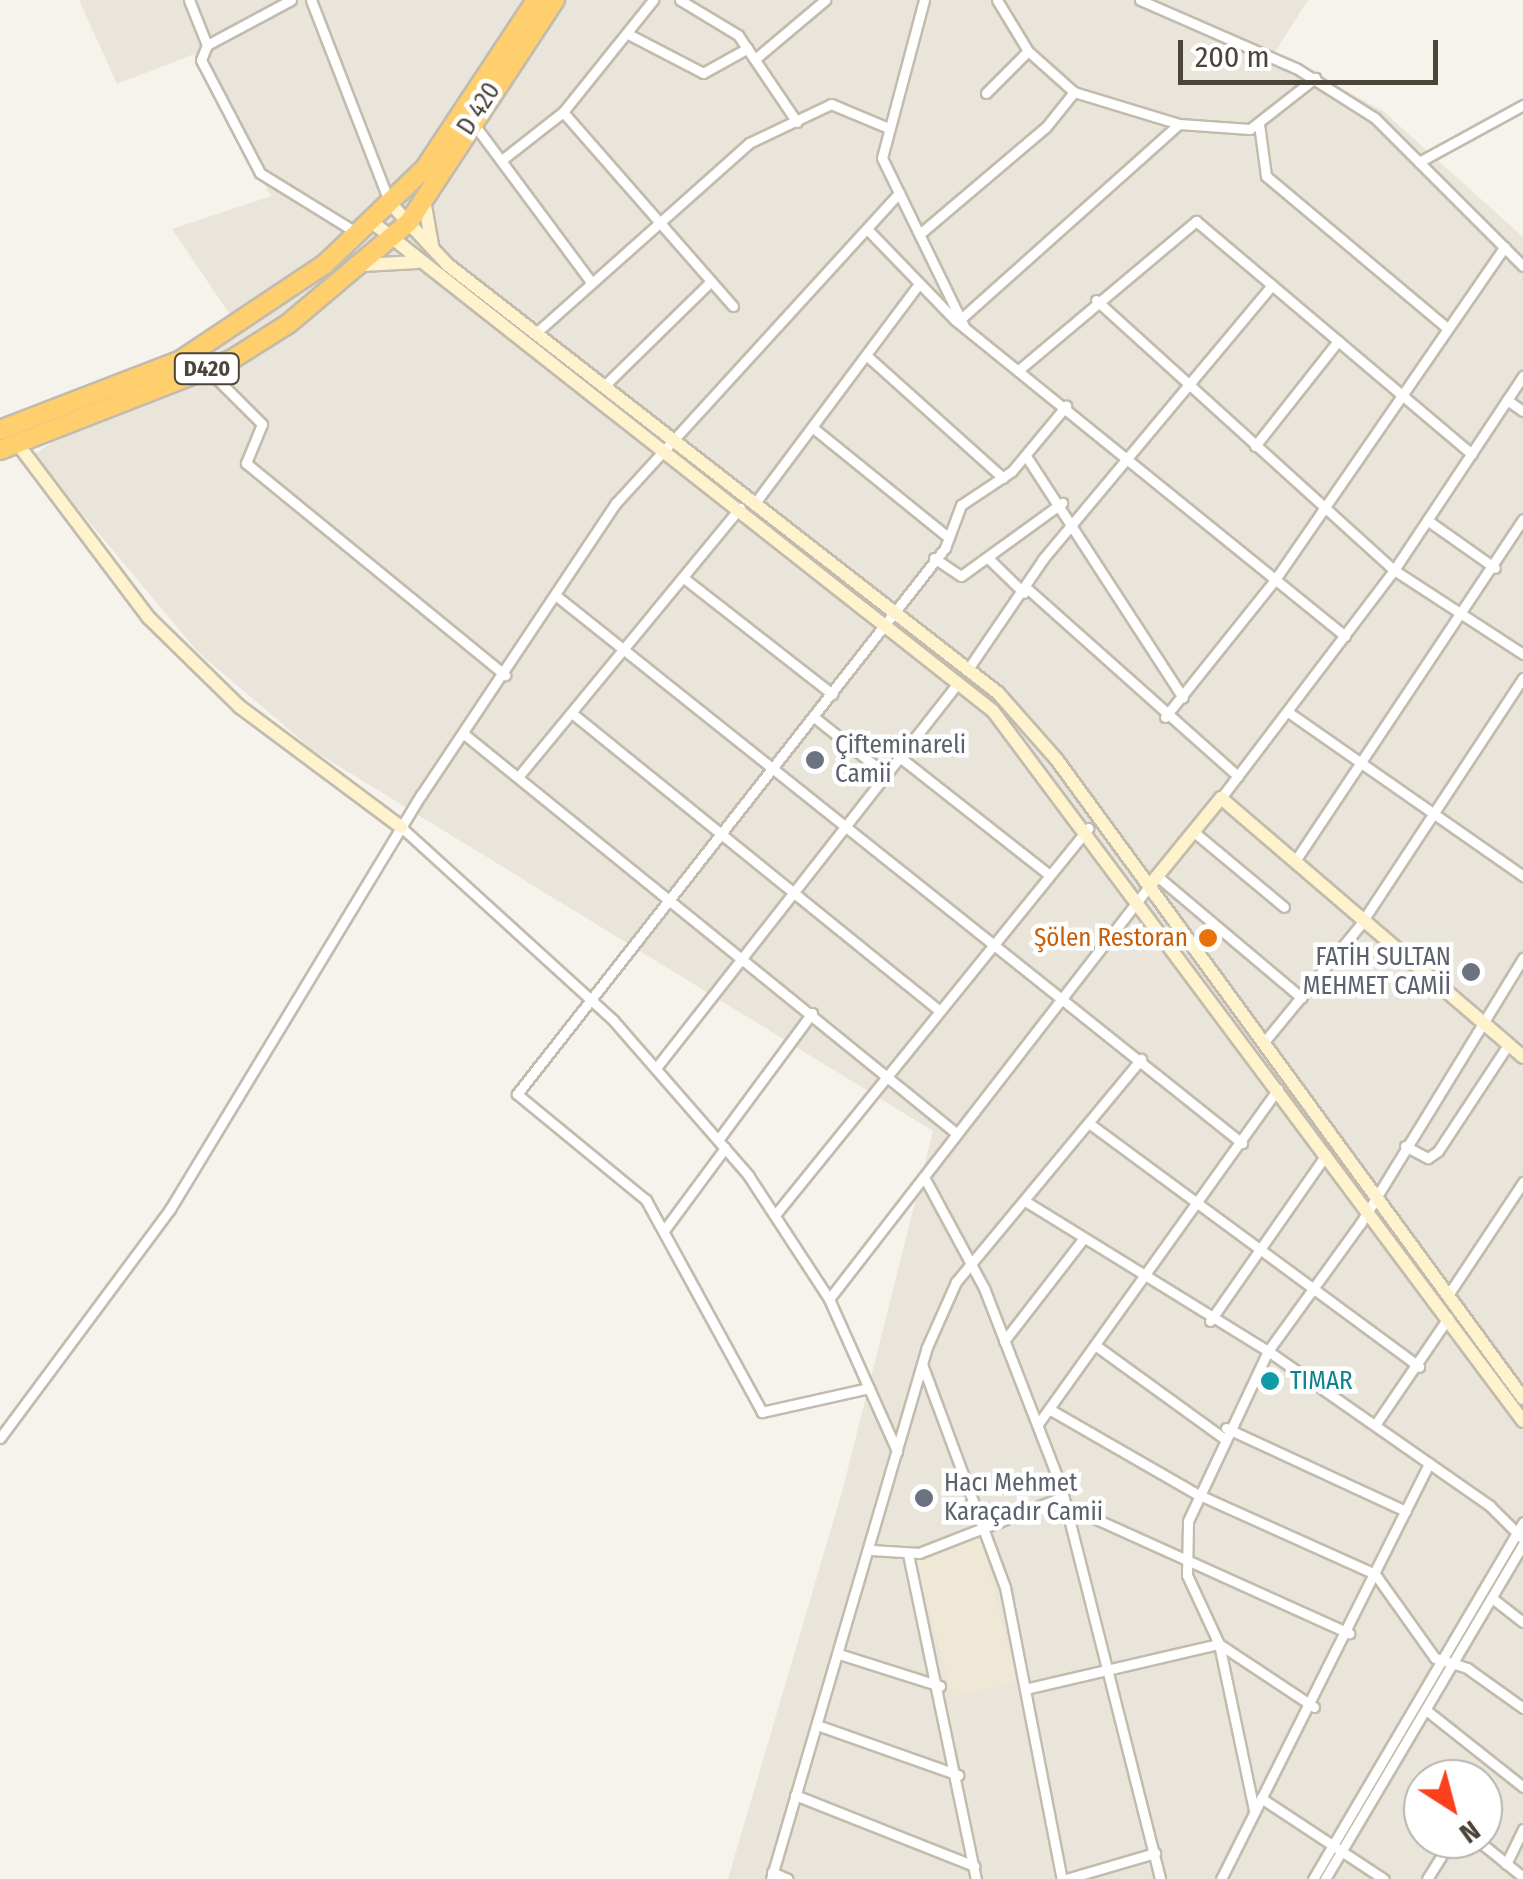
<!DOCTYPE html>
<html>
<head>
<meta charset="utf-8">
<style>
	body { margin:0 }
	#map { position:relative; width:1523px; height:1879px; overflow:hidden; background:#f6f3ec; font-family:"Fira Sans Condensed",sans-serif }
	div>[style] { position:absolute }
	.residential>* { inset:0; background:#eae5da }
	.education>* { inset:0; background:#efe8d6 }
	.roads { filter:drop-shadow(2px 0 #c2bbae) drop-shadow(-2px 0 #c2bbae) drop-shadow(0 2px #c2bbae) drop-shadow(0 -2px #c2bbae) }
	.street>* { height:9px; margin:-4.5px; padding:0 4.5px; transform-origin:4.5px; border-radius:4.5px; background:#fff }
	.secondary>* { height:12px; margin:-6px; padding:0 6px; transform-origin:6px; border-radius:6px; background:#fff3cd }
	.highway>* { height:18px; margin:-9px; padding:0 9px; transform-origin:9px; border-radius:9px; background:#ffcf6e }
	.dots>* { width:28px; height:28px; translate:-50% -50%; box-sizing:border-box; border:5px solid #fff; border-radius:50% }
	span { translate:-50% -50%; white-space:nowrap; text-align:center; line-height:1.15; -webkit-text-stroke:9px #fff; paint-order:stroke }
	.shield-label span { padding:2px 8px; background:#fff; border:2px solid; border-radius:8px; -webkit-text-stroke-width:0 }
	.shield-label { font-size:22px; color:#4b4439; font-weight:700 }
	.street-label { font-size:25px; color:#4b4439 }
	.worship-label { font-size:25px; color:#5b616d }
	.left { translate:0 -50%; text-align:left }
	.right { translate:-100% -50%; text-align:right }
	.food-label { font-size:25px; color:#c56008 }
	.culture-label { font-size:25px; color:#0d838f }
	.north { position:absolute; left:1403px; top:1759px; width:100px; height:100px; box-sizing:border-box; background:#fff; border:2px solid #b7b4b0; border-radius:50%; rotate:144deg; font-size:28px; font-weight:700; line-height:40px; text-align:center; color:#4b4439 }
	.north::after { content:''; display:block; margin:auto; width:35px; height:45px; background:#fc3f1d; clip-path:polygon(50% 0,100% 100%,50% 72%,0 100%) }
	.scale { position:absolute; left:1178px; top:40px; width:260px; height:45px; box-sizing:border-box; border:5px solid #4b4439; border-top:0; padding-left:12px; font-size:30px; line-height:35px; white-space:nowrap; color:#4b4439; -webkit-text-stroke:8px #fff; paint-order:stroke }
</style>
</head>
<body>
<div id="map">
	<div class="residential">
		<i style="clip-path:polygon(evenodd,79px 0,1308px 0,1275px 52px,1383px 111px,1523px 237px,1523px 1879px,728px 1879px,843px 1488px,933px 1131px,314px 751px,198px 652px,33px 455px,235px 322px,172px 229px,271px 196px,194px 54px,117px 84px,79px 0,1423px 1779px,1483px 1779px,1483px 1839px,1423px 1839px,1423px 1779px)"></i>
	</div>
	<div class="education">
		<i style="clip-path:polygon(979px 1531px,1017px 1682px,952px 1697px,916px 1561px)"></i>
	</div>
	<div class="roads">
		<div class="street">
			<i style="left:189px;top:0;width:48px;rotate:68.2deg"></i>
			<i style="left:291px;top:0;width:95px;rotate:151.8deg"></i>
			<i style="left:207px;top:45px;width:16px;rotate:112deg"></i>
			<i style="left:201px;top:60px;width:127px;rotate:62.4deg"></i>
			<i style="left:260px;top:173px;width:114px;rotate:31.7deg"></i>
			<i style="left:311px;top:0;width:216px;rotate:68.8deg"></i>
			<i style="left:680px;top:0;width:68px;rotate:31.1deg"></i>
			<i style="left:738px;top:35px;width:105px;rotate:55.9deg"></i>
			<i style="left:924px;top:0;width:163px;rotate:104.9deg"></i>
			<i style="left:882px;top:158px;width:189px;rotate:64deg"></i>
			<i style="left:997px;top:0;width:60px;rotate:58.7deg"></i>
			<i style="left:1028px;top:51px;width:62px;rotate:41.7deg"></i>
			<i style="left:1074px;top:92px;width:110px;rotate:16.9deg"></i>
			<i style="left:1179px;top:124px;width:71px;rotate:4deg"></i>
			<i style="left:1250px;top:129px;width:83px;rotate:-38.1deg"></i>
			<i style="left:1140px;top:0;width:170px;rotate:23.6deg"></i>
			<i style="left:1296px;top:68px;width:93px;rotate:32.3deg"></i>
			<i style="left:1375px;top:118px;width:209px;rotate:45deg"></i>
			<i style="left:630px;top:35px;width:82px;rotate:27.5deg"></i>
			<i style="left:703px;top:73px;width:51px;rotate:-29.1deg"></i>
			<i style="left:755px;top:59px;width:92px;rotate:-40.1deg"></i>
			<i style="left:986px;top:93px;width:59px;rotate:-45deg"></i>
			<i style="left:563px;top:112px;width:258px;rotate:48.8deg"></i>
			<i style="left:473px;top:123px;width:198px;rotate:53.4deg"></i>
			<i style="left:1259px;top:124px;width:52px;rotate:82.3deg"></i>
			<i style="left:1266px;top:176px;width:236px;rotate:40deg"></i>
			<i style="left:503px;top:159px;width:76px;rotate:-38.1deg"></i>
			<i style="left:563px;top:112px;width:144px;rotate:-51.2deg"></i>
			<i style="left:1419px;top:162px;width:119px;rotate:-28.7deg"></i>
			<i style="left:868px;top:230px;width:125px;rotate:46deg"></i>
			<i style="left:955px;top:320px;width:502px;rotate:39.02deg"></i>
			<i style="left:922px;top:232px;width:162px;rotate:-40.3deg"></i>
			<i style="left:1046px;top:127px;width:45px;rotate:-51.3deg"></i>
			<i style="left:1096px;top:300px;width:402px;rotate:42.2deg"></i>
			<i style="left:1394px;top:570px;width:154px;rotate:33.1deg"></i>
			<i style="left:964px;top:316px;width:288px;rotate:-41.8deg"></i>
			<i style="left:537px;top:332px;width:284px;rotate:-41.7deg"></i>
			<i style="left:749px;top:143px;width:91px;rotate:-25.4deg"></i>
			<i style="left:831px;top:104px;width:60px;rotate:22.7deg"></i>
			<i style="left:866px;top:355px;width:184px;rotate:41.9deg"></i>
			<i style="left:1021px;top:368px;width:229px;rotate:-40deg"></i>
			<i style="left:1196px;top:221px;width:361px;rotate:40.2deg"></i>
			<i style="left:207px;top:369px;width:78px;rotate:45deg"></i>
			<i style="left:262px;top:424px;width:42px;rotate:112.3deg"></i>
			<i style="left:246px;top:463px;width:335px;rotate:39.3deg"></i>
			<i style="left:605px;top:385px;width:147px;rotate:-44.4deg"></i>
			<i style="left:1507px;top:400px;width:19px;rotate:35deg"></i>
			<i style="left:812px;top:427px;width:176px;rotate:39deg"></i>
			<i style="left:1255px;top:446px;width:134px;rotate:-51.7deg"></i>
			<i style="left:1026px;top:456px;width:288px;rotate:57deg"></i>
			<i style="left:755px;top:503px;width:274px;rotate:-53.2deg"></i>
			<i style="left:1427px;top:520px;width:83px;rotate:35.2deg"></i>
			<i style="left:934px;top:558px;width:32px;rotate:34deg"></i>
			<i style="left:961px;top:576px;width:125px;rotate:-35.9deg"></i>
			<i style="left:988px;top:558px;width:50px;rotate:44.2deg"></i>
			<i style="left:685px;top:579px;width:187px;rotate:38deg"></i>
			<i style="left:1029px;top:590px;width:280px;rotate:41.7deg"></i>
			<i style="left:559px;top:598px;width:874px;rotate:38.59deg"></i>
			<i style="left:968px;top:669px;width:133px;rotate:-55.7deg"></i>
			<i style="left:1043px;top:559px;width:357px;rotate:-50.1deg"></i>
			<i style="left:1288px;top:712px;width:287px;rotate:34.9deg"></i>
			<i style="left:573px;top:714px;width:472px;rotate:39deg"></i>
			<i style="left:814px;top:717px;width:88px;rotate:38.6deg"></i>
			<i style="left:1165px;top:717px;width:174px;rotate:-51.3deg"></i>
			<i style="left:1274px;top:581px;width:406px;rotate:-55.4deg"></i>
			<i style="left:464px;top:734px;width:633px;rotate:39.04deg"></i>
			<i style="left:897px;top:755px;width:191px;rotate:38.2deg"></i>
			<i style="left:518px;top:777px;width:349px;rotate:-50.5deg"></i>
			<i style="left:1221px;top:798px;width:286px;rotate:-52.8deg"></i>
			<i style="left:1394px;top:570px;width:233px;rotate:-56.4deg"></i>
			<i style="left:401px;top:827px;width:287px;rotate:42.3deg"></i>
			<i style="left:613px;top:1020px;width:206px;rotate:48.9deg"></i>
			<i style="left:748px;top:1175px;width:148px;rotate:56.8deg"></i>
			<i style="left:829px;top:1299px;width:167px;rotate:65.9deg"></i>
			<i style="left:1194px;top:832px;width:117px;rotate:39.8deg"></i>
			<i style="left:1295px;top:861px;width:411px;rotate:-56.3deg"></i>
			<i style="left:1157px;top:876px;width:189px;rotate:40.1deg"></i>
			<i style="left:1264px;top:1042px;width:151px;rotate:-50.6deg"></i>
			<i style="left:1360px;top:925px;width:296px;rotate:-56.6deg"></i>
			<i style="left:656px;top:1068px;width:489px;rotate:-51.9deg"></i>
			<i style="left:1090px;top:1124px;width:409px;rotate:36.4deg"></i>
			<i style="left:718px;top:1140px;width:158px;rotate:-53.5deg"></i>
			<i style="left:1405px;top:1146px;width:26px;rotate:28deg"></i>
			<i style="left:1428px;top:1158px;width:12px;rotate:-35deg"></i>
			<i style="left:1438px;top:1151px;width:127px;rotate:-56.6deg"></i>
			<i style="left:924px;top:1177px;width:126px;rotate:61.6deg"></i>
			<i style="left:984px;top:1288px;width:213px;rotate:68.8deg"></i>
			<i style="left:1061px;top:1487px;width:404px;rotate:75.8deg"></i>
			<i style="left:1025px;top:1201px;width:286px;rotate:31.7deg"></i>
			<i style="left:1268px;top:1351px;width:271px;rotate:34.9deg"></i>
			<i style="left:1490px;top:1506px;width:47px;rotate:45deg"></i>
			<i style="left:775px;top:1215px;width:498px;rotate:-51deg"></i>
			<i style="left:665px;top:1229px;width:101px;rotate:-53.5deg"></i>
			<i style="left:1448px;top:1295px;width:136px;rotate:-56.4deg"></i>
			<i style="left:829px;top:1299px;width:524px;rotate:-52.21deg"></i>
			<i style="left:1210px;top:1321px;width:203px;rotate:-55.1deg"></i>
			<i style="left:1004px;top:1341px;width:129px;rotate:-52.2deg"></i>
			<i style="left:1095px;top:1345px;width:157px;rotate:35.9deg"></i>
			<i style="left:922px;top:1364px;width:238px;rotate:69.6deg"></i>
			<i style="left:1005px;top:1587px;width:298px;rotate:79deg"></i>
			<i style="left:869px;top:1388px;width:110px;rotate:167.4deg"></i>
			<i style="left:762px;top:1412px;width:242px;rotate:-118.7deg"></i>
			<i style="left:646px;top:1200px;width:167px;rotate:-140.6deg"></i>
			<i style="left:517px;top:1094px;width:694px;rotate:-51.91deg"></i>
			<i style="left:945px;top:548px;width:46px;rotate:-69.6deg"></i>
			<i style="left:961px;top:505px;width:61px;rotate:-33.7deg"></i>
			<i style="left:1012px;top:471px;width:85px;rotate:-50.3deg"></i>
			<i style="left:1049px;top:1409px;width:171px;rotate:29.9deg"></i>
			<i style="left:1197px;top:1494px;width:195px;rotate:24.2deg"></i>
			<i style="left:1375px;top:1574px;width:103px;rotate:54.5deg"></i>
			<i style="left:1435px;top:1658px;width:34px;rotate:17deg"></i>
			<i style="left:1467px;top:1668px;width:69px;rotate:35.5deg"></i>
			<i style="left:1038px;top:1424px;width:412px;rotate:-54.4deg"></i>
			<i style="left:1375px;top:1425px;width:130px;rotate:-55.7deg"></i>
			<i style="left:1226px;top:1428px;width:198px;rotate:24.8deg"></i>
			<i style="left:0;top:1438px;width:285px;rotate:-53.4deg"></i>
			<i style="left:170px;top:1209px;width:484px;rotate:-58.8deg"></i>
			<i style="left:421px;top:795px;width:351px;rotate:-56.3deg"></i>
			<i style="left:616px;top:503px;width:420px;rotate:-47.6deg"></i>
			<i style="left:1065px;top:1505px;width:312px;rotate:24.3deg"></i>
			<i style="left:871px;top:1550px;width:48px;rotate:3.6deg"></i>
			<i style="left:919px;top:1553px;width:155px;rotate:-21.3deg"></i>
			<i style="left:908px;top:1554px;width:332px;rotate:78.2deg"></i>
			<i style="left:1492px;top:1598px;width:39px;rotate:38deg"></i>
			<i style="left:839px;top:1654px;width:106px;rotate:17.6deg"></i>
			<i style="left:1025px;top:1689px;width:199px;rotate:-13.1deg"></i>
			<i style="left:1219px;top:1644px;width:170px;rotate:78.1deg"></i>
			<i style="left:1314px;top:1707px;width:114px;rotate:-146.4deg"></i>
			<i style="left:1219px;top:1644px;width:76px;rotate:-114.9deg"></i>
			<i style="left:1187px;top:1575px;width:54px;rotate:-88.9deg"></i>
			<i style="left:1188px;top:1521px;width:188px;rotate:-64.8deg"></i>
			<i style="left:1268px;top:1351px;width:157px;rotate:-54.1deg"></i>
			<i style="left:1360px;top:1224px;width:312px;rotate:-58.5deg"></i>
			<i style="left:1426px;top:1710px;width:124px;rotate:38.4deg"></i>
			<i style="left:817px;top:1725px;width:150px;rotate:19.5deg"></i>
			<i style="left:795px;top:1795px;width:193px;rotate:21.6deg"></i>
			<i style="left:1261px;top:1798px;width:147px;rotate:33.4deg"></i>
			<i style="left:1476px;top:1839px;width:60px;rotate:39deg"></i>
			<i style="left:1506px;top:1864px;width:39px;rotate:-64deg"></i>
			<i style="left:772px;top:1872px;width:17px;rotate:24deg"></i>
			<i style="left:771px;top:1879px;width:554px;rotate:-73.66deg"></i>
			<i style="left:927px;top:1347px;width:71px;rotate:-66deg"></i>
			<i style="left:956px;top:1282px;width:290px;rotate:-50.3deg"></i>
			<i style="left:1066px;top:1879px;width:93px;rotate:-16.3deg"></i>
			<i style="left:1221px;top:1879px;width:465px;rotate:-63.4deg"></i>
			<i style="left:1313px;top:1879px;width:414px;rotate:-59.5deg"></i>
			<i style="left:1325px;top:1879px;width:389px;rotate:-59.4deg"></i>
			<i style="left:1427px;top:1879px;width:47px;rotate:-58deg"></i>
		</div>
		<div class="secondary">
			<i style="left:424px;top:200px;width:46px;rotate:79.9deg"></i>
			<i style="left:390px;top:203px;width:85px;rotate:46.9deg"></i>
			<i style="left:448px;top:265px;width:697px;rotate:37.89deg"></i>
			<i style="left:998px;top:693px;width:89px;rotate:48.6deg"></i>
			<i style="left:1057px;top:760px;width:790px;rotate:53.86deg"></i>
			<i style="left:372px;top:222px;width:790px;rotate:38.22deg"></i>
			<i style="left:993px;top:711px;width:886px;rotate:53.26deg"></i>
			<i style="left:363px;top:265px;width:54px;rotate:-3.2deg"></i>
			<i style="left:17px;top:443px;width:219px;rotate:53deg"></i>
			<i style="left:149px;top:618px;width:127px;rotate:44.4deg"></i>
			<i style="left:240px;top:707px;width:201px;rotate:36.7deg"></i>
			<i style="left:1150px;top:885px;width:112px;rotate:-50.8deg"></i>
			<i style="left:1221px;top:798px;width:398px;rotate:40.6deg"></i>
		</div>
		<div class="highway">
			<i style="left:0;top:430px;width:194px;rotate:-21.1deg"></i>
			<i style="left:181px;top:360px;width:173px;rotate:-33.7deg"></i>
			<i style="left:325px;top:264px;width:139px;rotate:-43.8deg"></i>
			<i style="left:425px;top:168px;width:201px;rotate:-56.5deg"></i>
			<i style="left:0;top:450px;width:248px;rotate:-21.3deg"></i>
			<i style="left:231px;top:360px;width:67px;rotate:-32.3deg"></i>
			<i style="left:288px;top:324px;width:158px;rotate:-40.1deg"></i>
			<i style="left:409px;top:222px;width:266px;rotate:-56.7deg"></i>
		</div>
	</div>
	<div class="dots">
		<i style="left:815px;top:760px;background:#6b7280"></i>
		<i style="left:1208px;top:938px;background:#e8710a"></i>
		<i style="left:1471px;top:972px;background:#6b7280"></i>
		<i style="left:1270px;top:1381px;background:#0f9aa8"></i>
		<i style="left:924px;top:1498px;background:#6b7280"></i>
	</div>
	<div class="shield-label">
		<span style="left:207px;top:369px">D420</span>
	</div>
	<div class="street-label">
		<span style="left:479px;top:109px;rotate:-57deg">D 420</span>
	</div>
	<div class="worship-label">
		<span class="left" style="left:835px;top:760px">Çifteminareli<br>Camii</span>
		<span class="right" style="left:1451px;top:972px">FATİH SULTAN<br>MEHMET CAMİİ</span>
		<span class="left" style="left:944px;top:1498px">Hacı Mehmet<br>Karaçadır Camii</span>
	</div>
	<div class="food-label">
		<span class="right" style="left:1188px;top:938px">Şölen Restoran</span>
	</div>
	<div class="culture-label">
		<span class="left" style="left:1290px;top:1381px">TIMAR</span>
	</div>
	<div class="north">N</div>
	<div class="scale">200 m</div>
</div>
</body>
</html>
